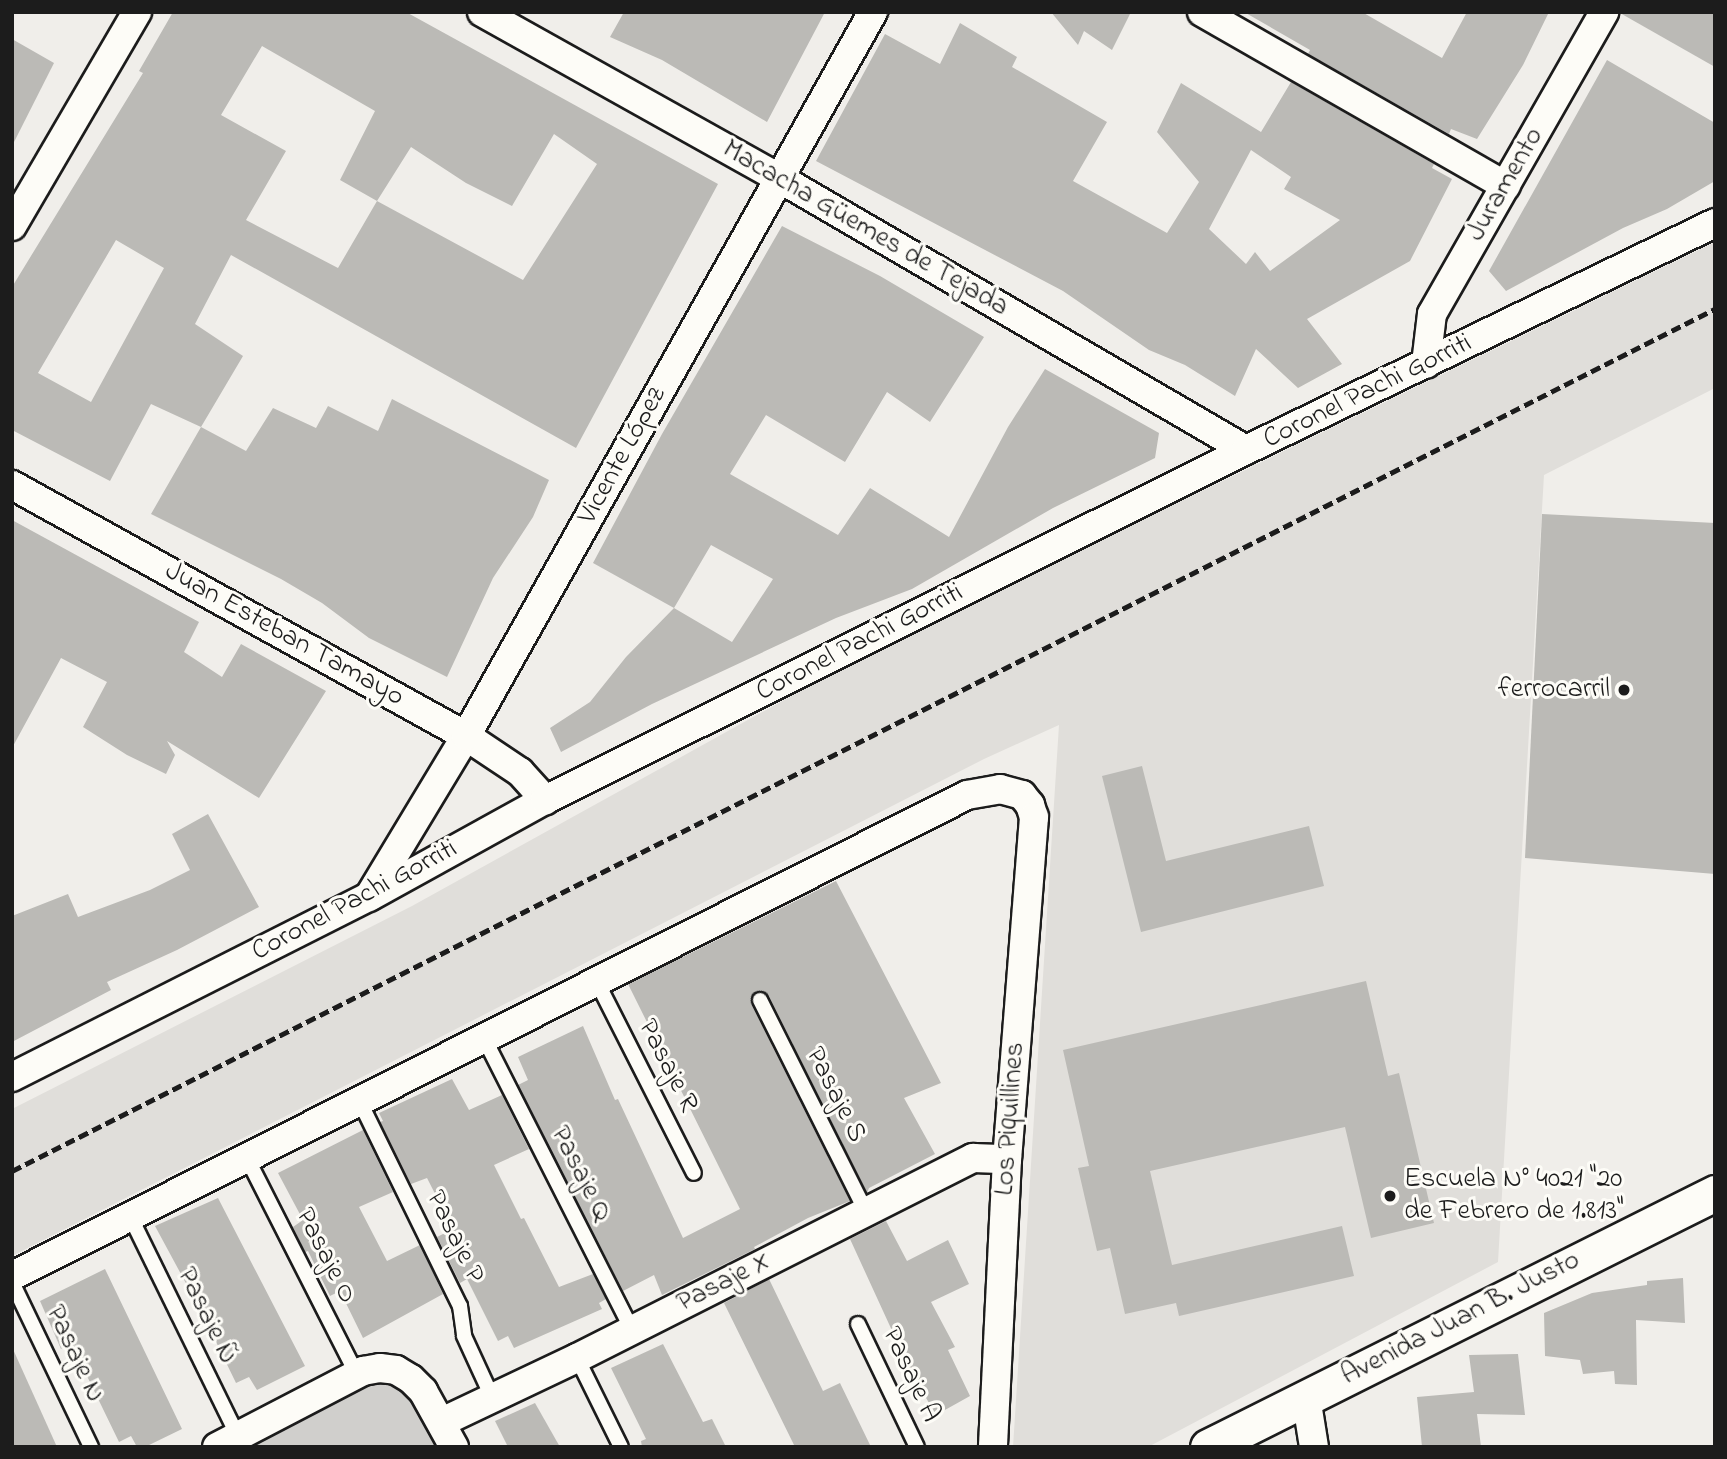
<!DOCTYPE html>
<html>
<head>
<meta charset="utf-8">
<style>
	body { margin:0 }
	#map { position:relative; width:1727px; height:1459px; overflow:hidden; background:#f0eeea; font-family:"Indie Flower",sans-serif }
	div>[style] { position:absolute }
	.built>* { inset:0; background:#e0deda }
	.green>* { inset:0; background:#d0cfcc }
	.building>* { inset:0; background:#bbbab6 }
	.roads { filter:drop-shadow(2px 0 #1c1c1c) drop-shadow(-2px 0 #1c1c1c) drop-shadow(0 2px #1c1c1c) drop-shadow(0 -2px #1c1c1c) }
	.service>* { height:14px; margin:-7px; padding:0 7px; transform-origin:7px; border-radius:7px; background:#fdfcf7 }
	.minor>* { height:28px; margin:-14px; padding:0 14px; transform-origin:14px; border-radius:14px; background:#fdfcf7 }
	.tertiary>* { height:35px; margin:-17.5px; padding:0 17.5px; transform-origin:17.5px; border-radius:17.5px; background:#fdfcf7 }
	.rail>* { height:5px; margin-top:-2.5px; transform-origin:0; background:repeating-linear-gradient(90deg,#1c1c1c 0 10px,transparent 0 15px) }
	.dots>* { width:19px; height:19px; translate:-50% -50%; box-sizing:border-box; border:4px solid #fdfcf7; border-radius:50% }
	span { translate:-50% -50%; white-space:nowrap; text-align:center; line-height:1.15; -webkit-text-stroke:6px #fdfcf7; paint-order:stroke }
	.street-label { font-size:28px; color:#1c1c1c }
	.poi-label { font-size:28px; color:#1c1c1c }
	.right { translate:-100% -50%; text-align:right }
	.left { translate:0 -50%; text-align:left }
	.frame { position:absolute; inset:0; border:14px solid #1c1c1c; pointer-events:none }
</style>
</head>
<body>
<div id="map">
	<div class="built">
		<i style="clip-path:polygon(1715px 242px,1715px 388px,1544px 475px,1498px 1262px,1148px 1447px,1013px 1447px,1059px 725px,984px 759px,12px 1256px,12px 1109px,412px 906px,878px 648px)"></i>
	</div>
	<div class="green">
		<i style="clip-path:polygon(396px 1370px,454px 1447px,217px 1447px)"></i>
	</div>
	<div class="building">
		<i style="clip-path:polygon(evenodd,173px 12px,406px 12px,718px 184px,576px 448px,231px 255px,195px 324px,243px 356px,201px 427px,151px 404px,110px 481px,12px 430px,12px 287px,143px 73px,139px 71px,173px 12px,262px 46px,375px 111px,340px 180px,377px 201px,338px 268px,246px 220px,286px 151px,221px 115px,262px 46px,173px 12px,554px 134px,597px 164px,523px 280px,377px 201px,411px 147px,466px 183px,512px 206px,554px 134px,173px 12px,116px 240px,164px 268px,91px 402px,38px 373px,116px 240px)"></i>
		<i style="clip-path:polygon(624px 12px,825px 12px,767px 122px,662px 60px,610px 37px)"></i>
		<i style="clip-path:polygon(1051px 12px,1131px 12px,1112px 50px,1084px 31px,1078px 45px)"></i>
		<i style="clip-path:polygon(1244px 12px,1362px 12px,1442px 58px,1467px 12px,1549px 12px,1523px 65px,1477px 139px,1451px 129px,1449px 134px,1308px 54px,1310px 50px)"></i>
		<i style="clip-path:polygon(1621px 12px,1715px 12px,1715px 67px,1620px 13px)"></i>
		<i style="clip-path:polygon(evenodd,960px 23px,1017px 57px,1012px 67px,1107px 122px,1073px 181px,1167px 233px,1199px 182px,1157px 132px,1181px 83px,1261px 132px,1291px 82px,1434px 164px,1432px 168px,1452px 179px,1410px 261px,1307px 319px,1342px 364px,1298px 388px,1256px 349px,1235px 396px,1185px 365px,1149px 350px,1063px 291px,816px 161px,885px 34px,940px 64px,960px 23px,1251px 150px,1291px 177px,1284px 189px,1340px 220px,1270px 271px,1255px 252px,1246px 264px,1209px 229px,1251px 150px)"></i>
		<i style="clip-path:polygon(12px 39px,54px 63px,12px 146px)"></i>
		<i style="clip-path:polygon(1607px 60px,1715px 123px,1715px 181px,1667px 209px,1623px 228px,1506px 291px,1489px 271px)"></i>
		<i style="clip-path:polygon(evenodd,782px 226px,880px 276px,984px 337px,930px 422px,887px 392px,845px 462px,766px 415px,730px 474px,838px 535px,870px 488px,949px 537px,1008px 427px,1045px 369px,1159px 433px,1155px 458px,1053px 508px,912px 589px,836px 618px,652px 704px,561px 752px,550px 728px,590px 702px,626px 657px,674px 608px,593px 563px,662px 434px,782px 226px,711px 545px,773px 579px,732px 642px,674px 608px,711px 545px)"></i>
		<i style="clip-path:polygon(392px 399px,549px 480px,533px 517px,493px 578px,447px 677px,369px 638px,322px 603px,281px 579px,151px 514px,201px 427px,246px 451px,273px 408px,316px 428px,328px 406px,378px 431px)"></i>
		<i style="clip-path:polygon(1542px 514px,1715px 523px,1715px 874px,1525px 858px)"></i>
		<i style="clip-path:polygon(12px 520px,199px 622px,184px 652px,222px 677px,241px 644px,326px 691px,259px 798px,167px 741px,175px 755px,166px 774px,127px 755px,83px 727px,107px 682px,61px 658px,12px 748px)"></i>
		<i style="clip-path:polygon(1142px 766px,1166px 861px,1309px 826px,1324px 886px,1141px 932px,1102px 776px)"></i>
		<i style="clip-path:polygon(208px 814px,259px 907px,177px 950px,107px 982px,111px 990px,12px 1042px,12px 916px,68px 894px,78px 917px,150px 890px,190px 870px,172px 834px)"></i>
		<i style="clip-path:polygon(836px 881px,941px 1083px,904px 1098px,935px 1154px,869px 1188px,867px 1193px,769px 996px,756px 991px,752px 995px,751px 1004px,850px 1201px,808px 1218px,754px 1247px,755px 1249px,662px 1295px,654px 1275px,623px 1291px,518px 1085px,528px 1080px,518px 1057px,583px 1026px,615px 1100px,618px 1099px,683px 1238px,740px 1209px,628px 984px)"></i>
		<i style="clip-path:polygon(1366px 981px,1388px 1076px,1399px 1073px,1434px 1223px,1371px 1238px,1345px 1127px,1150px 1171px,1172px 1265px,1342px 1226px,1354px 1276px,1179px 1316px,1176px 1303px,1125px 1314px,1110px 1248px,1097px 1251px,1078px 1168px,1089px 1166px,1063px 1050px)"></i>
		<i style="clip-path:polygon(452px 1079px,469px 1110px,502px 1095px,529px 1149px,494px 1165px,521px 1219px,524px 1218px,559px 1287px,593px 1274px,606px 1299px,599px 1303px,602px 1309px,514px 1348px,508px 1336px,498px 1341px,467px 1279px,460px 1283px,437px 1237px,453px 1229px,427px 1178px,411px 1184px,380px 1122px,383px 1121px,379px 1113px)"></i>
		<i style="clip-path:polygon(363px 1130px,393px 1192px,359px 1207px,387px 1261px,420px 1245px,443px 1294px,363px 1338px,340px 1291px,330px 1296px,308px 1251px,305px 1252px,293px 1227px,303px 1220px,278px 1173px)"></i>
		<i style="clip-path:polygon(218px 1198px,305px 1366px,257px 1390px,249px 1377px,236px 1383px,202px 1313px,155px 1226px)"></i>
		<i style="clip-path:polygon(886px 1221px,907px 1261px,948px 1240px,969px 1284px,931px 1302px,955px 1347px,948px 1350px,970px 1396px,936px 1415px,911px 1372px,850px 1239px)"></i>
		<i style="clip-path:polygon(105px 1269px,182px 1429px,145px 1447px,137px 1447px,131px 1436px,119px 1442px,71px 1343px,61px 1349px,40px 1301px)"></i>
		<i style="clip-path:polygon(1683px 1278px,1685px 1323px,1636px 1320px,1637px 1385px,1615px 1384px,1614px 1371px,1583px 1374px,1580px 1360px,1545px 1356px,1544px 1313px,1592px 1293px,1647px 1285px,1647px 1281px)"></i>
		<i style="clip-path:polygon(769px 1279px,823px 1391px,840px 1383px,871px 1447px,795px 1447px,724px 1303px)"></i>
		<i style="clip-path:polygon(663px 1344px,703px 1422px,712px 1419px,726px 1447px,642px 1447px,641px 1441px,646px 1439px,611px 1368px)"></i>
		<i style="clip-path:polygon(12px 1347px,57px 1447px,12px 1447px)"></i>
		<i style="clip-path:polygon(1518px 1354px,1525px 1415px,1477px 1414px,1481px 1447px,1422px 1447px,1417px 1397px,1474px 1392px,1469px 1355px)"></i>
		<i style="clip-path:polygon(535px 1403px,560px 1447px,508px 1447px,495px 1421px)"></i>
	</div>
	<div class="roads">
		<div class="service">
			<i style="left:597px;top:982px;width:214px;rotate:63.1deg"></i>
			<i style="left:760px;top:1000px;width:237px;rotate:63.4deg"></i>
			<i style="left:485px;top:1040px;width:325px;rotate:63.1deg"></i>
			<i style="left:360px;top:1102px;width:227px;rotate:63.9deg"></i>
			<i style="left:460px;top:1306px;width:30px;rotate:82deg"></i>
			<i style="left:464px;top:1336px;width:67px;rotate:65.3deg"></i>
			<i style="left:248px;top:1160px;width:241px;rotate:63.1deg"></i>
			<i style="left:131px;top:1218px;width:243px;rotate:63.9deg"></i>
			<i style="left:12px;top:1282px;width:183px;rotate:64.4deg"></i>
			<i style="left:858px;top:1324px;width:136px;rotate:64.4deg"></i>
			<i style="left:577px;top:1358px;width:99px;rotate:63.7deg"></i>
		</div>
		<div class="minor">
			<i style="left:482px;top:12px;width:340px;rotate:29.2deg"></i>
			<i style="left:779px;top:178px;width:540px;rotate:30.22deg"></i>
			<i style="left:1202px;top:12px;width:350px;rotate:29.8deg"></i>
			<i style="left:12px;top:226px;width:248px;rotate:-59.7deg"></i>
			<i style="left:1426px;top:364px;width:50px;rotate:-83.2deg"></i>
			<i style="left:1432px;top:314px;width:348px;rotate:-60.3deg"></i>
			<i style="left:12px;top:485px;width:519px;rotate:28.94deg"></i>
			<i style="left:466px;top:736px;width:65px;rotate:33.7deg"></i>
			<i style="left:520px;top:772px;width:38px;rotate:48deg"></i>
			<i style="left:370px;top:895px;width:186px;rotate:-58.9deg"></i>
			<i style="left:466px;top:736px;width:831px;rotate:-60.66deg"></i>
			<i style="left:12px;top:1077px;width:400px;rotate:-26.8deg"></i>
			<i style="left:369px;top:897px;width:201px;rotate:-28.9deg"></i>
			<i style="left:545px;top:800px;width:784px;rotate:-26.53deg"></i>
			<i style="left:1246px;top:450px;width:521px;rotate:-25.83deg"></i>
			<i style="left:12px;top:1276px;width:1069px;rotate:-26.73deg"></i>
			<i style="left:967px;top:795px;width:34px;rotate:-10deg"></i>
			<i style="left:1000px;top:789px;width:23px;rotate:15deg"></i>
			<i style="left:1022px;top:795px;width:13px;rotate:51deg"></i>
			<i style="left:1030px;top:805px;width:13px;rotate:72deg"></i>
			<i style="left:1034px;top:817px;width:343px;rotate:94.5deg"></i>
			<i style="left:1007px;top:1159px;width:288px;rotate:92.8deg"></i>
			<i style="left:1306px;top:1397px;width:51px;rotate:80.9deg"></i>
			<i style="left:442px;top:1422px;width:149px;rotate:-25.4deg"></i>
			<i style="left:577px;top:1358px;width:444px;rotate:-26.8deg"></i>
			<i style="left:973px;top:1158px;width:34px;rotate:2deg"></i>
			<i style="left:217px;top:1447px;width:165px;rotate:-27.5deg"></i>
			<i style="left:363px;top:1371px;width:17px;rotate:-10deg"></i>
			<i style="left:380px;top:1368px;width:16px;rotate:7deg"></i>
			<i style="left:396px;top:1370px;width:17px;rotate:31deg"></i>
			<i style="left:411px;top:1379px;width:17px;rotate:45deg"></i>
			<i style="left:423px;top:1391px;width:64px;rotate:61deg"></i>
		</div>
		<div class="tertiary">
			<i style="left:1208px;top:1447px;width:567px;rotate:-26.61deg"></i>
		</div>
	</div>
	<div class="rail">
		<i style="left:12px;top:1171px;width:1909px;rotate:-26.85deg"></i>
	</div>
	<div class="dots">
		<i style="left:1624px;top:690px;background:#1c1c1c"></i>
		<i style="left:1390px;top:1196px;background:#1c1c1c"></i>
	</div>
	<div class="street-label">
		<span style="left:1506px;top:185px;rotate:-60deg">Juramento</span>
		<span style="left:865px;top:229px;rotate:30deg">Macacha Güemes de Tejada</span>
		<span style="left:1368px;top:392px;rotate:-26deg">Coronel Pachi Gorriti</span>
		<span style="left:623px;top:456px;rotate:-61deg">Vicente López</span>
		<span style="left:284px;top:635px;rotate:29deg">Juan Esteban Tamayo</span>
		<span style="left:860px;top:643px;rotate:-27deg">Coronel Pachi Gorriti</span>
		<span style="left:355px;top:901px;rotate:-28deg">Coronel Pachi Gorriti</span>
		<span style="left:667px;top:1066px;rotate:63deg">Pasaje R</span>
		<span style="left:835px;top:1095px;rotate:63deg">Pasaje S</span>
		<span style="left:1011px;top:1119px;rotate:-86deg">Los Piquillines</span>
		<span style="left:580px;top:1174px;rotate:63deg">Pasaje Q</span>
		<span style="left:454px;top:1237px;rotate:64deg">Pasaje P</span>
		<span style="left:325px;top:1256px;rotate:63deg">Pasaje O</span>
		<span style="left:724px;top:1283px;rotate:-27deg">Pasaje X</span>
		<span style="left:206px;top:1316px;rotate:64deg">Pasaje Ñ</span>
		<span style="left:1461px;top:1319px;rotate:-27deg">Avenida Juan B. Justo</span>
		<span style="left:74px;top:1354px;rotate:65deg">Pasaje N</span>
		<span style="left:910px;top:1375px;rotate:65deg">Pasaje A</span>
	</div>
	<div class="poi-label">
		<span class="right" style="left:1610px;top:690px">ferrocarril</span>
		<span class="left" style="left:1404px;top:1196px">Escuela N° 4021 "20<br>de Febrero de 1.813"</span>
	</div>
	<div class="frame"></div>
</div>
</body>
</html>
